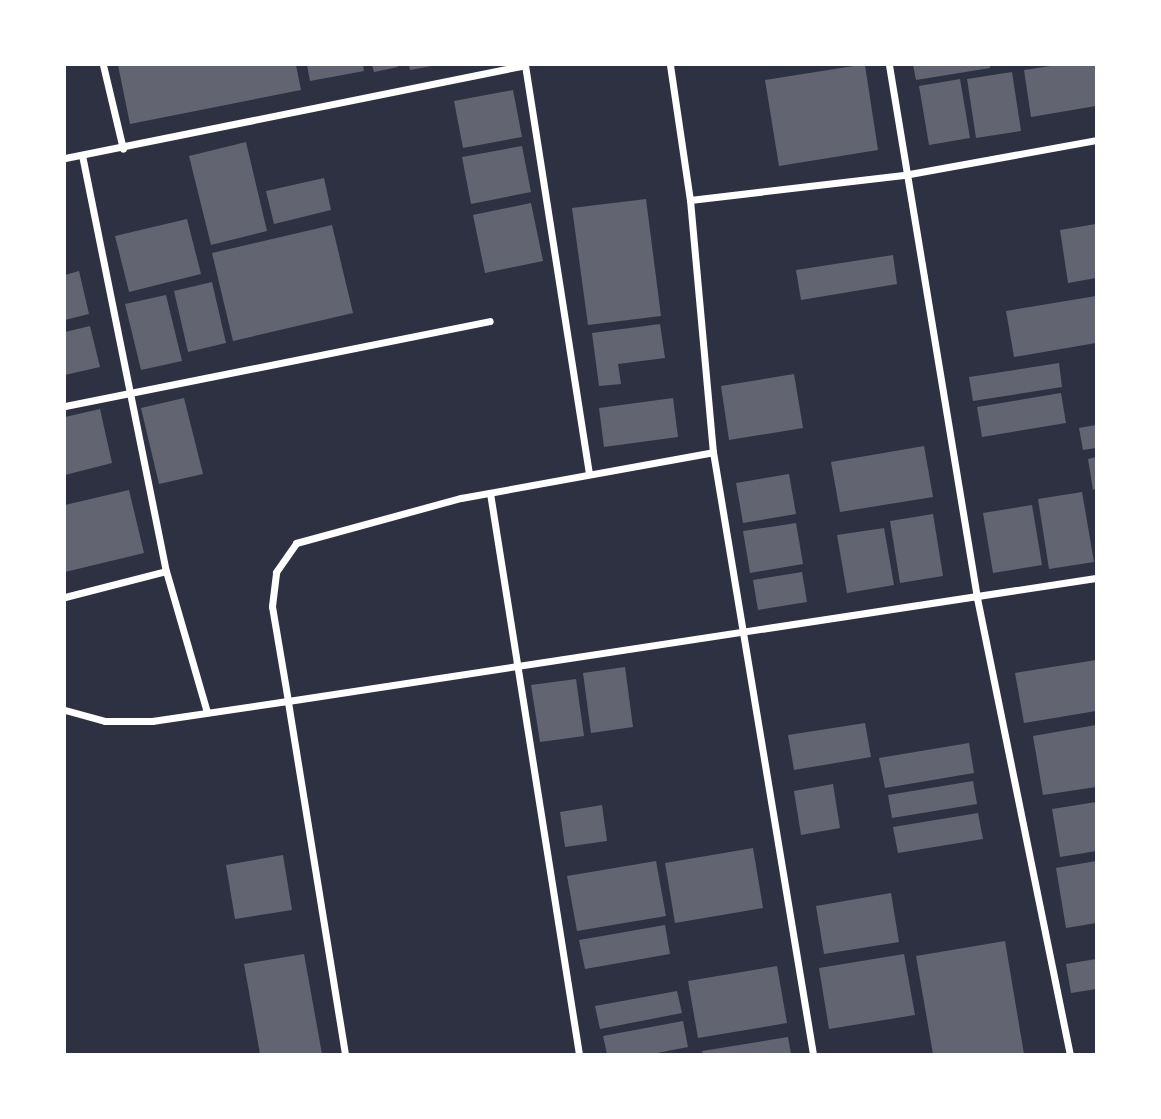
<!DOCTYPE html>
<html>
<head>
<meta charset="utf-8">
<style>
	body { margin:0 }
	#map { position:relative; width:1161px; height:1119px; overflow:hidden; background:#2d3142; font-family:"Playfair Display",serif }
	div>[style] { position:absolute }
	.building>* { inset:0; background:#626471 }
	.minor>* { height:7px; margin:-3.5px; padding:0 3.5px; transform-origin:3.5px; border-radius:3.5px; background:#fff }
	span { translate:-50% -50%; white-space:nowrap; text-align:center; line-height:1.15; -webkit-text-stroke:7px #fff; paint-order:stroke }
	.frame { position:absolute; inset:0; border:66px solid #fff; pointer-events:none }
</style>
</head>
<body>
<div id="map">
	<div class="building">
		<i style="clip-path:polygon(118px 65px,296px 65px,301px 90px,130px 124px)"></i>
		<i style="clip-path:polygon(307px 65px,363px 65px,364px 71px,310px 81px)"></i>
		<i style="clip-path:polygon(372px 65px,397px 65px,398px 67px,374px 72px)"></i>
		<i style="clip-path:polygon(409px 65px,432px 65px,432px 66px,410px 70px)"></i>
		<i style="clip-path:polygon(860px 65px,865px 65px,878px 150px,779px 166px,765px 80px)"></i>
		<i style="clip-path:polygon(913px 65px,990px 65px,990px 68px,916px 80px)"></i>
		<i style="clip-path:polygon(1057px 65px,1096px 65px,1096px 106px,1031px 117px,1024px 70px)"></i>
		<i style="clip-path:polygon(1012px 72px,1021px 131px,976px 138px,967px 79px)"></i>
		<i style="clip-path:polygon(960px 79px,970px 138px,929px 145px,919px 86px)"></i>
		<i style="clip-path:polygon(513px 90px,522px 137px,463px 148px,454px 101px)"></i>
		<i style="clip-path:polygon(246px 142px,267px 231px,211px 245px,189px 156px)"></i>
		<i style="clip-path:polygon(522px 146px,531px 192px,471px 204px,462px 157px)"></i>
		<i style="clip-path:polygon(324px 178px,331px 210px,274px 224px,266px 191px)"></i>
		<i style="clip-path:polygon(646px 199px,661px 316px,588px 325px,572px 208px)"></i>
		<i style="clip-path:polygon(531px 203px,543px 261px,485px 273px,473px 215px)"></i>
		<i style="clip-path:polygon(187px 219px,201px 274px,129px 292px,115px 236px)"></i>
		<i style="clip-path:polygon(1096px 224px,1096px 278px,1068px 283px,1060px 230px)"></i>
		<i style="clip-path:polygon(332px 225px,353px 313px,233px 341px,212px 253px)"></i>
		<i style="clip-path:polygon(893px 255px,897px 284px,801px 300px,796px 270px)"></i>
		<i style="clip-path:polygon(79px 271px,89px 314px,65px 320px,65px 275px)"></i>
		<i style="clip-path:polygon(212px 282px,226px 343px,188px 352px,174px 291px)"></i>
		<i style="clip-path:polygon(166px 295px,182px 361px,141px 370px,125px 304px)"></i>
		<i style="clip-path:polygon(1096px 296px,1096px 343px,1014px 357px,1006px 311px)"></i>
		<i style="clip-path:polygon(660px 324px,665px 358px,618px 364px,621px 384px,599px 386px,592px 333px)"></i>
		<i style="clip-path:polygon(90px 326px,100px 367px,65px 375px,65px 332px)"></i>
		<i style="clip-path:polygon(1059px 363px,1062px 387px,973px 401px,969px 377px)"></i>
		<i style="clip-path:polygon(794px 374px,803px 428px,729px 440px,721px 386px)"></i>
		<i style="clip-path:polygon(1061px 393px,1066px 423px,982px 437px,977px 407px)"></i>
		<i style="clip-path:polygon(184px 398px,203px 474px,159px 484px,141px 408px)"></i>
		<i style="clip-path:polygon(673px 398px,678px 437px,604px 447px,599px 408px)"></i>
		<i style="clip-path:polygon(100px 409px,112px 463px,65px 475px,65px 417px)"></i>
		<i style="clip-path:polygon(1096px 425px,1096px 448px,1083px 450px,1079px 428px)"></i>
		<i style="clip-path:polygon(924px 446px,933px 497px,840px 512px,831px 462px)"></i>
		<i style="clip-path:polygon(1096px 457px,1096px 489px,1093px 490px,1088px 459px)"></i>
		<i style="clip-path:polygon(789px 474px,796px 514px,743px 523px,736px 483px)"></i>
		<i style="clip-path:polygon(129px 490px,144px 553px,65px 572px,65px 505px)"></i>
		<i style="clip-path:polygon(1082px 492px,1094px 562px,1049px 569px,1038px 499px)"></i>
		<i style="clip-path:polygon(1032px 505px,1042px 565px,993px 573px,983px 513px)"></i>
		<i style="clip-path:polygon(933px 514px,943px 576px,900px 583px,890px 521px)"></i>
		<i style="clip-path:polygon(796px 523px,803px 564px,750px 573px,743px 531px)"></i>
		<i style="clip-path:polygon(884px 528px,894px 585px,847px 593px,837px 535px)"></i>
		<i style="clip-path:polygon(802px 572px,807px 602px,758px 610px,753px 580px)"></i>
		<i style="clip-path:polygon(1096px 660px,1096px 711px,1024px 723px,1015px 673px)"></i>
		<i style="clip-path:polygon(625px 667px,633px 727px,591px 733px,583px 673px)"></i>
		<i style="clip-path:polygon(576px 679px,584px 736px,540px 742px,531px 685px)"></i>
		<i style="clip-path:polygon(865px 723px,871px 757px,794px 770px,788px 735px)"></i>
		<i style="clip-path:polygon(1096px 725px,1096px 787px,1043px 795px,1033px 736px)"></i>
		<i style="clip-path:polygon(969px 743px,974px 773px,885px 788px,879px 758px)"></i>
		<i style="clip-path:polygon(973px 781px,977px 804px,892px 818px,888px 795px)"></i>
		<i style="clip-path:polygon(833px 784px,840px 828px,801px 835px,794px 791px)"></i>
		<i style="clip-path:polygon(1096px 802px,1096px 851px,1060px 857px,1052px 809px)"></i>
		<i style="clip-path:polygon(602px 805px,607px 841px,565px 847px,560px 812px)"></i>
		<i style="clip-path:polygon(978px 813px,983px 839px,898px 853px,893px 827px)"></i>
		<i style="clip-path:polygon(753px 848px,763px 908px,675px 923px,665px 863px)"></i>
		<i style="clip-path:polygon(283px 855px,292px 910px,235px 919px,226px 865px)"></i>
		<i style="clip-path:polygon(656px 861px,666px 916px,577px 931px,567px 876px)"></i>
		<i style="clip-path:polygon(1096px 861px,1096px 923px,1066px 928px,1056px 868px)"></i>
		<i style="clip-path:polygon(891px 893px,899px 942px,824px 954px,816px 906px)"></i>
		<i style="clip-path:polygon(665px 925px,670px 954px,585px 969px,579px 940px)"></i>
		<i style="clip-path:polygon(1005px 941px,1024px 1054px,933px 1054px,916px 956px)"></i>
		<i style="clip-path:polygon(304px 954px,322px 1054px,260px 1054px,244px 964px)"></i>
		<i style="clip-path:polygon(904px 954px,915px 1015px,829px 1029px,819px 968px)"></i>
		<i style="clip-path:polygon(1096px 959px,1096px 989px,1071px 993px,1066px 964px)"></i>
		<i style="clip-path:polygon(777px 966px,787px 1023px,698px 1038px,688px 981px)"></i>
		<i style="clip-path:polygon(677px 991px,682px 1013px,600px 1029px,595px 1006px)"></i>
		<i style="clip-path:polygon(683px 1021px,688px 1047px,652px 1054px,607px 1054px,603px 1036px)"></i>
		<i style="clip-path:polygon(788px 1037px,791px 1054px,703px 1054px,702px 1051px)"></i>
	</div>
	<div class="minor">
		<i style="left:103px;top:65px;width:86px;rotate:76.6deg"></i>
		<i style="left:525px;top:65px;width:413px;rotate:81.1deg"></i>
		<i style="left:670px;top:65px;width:136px;rotate:81.6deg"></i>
		<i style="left:690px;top:200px;width:253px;rotate:84.8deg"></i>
		<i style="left:713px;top:452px;width:610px;rotate:80.57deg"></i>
		<i style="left:889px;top:65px;width:540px;rotate:80.62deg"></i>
		<i style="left:977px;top:598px;width:465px;rotate:78.5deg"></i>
		<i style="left:82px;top:155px;width:424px;rotate:78.6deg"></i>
		<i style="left:166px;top:571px;width:147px;rotate:73.8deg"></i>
		<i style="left:65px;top:158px;width:469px;rotate:-11.4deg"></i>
		<i style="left:690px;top:200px;width:215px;rotate:-6.7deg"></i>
		<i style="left:904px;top:175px;width:195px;rotate:-10.3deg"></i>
		<i style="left:65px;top:406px;width:433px;rotate:-11.3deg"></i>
		<i style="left:490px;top:493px;width:568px;rotate:80.99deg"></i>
		<i style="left:65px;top:597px;width:104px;rotate:-14.4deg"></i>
		<i style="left:65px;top:710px;width:41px;rotate:15.4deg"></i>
		<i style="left:105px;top:721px;width:47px"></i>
		<i style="left:152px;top:721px;width:137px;rotate:-8.4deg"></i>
		<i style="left:288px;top:701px;width:96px;rotate:-99.6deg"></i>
		<i style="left:272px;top:606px;width:34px;rotate:-83deg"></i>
		<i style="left:276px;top:572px;width:35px;rotate:-55deg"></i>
		<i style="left:296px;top:543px;width:171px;rotate:-15.3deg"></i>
		<i style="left:461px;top:498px;width:256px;rotate:-10.3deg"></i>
		<i style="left:345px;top:1054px;width:358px;rotate:-99.2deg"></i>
		<i style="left:288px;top:701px;width:817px;rotate:-8.66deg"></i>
	</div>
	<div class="frame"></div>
</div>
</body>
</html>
